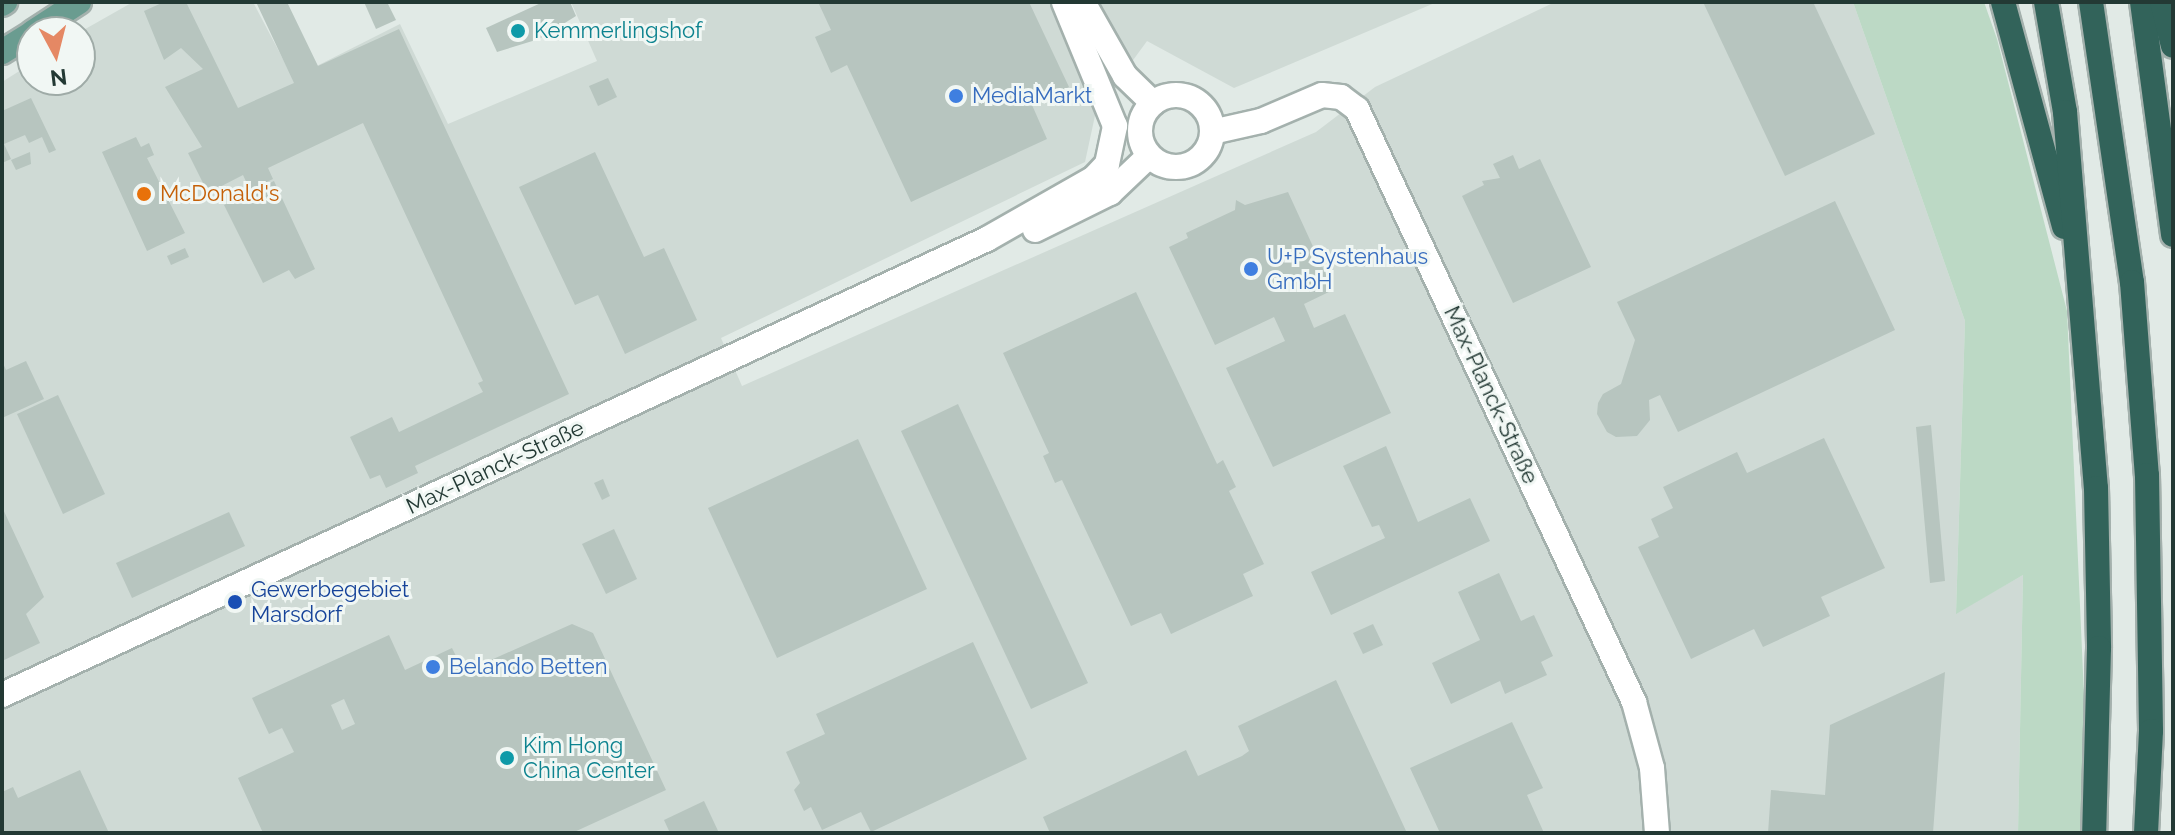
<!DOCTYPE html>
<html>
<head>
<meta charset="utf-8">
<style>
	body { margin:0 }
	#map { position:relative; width:2175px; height:835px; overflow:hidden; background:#e1eae6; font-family:Raleway,sans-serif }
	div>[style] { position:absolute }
	.built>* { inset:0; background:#cfdad5 }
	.green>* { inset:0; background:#bcd9c5 }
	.building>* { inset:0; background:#b7c5bf }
	.roads { filter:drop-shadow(2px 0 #a4b1ad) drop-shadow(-2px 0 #a4b1ad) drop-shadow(0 2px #a4b1ad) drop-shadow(0 -2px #a4b1ad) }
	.minor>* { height:24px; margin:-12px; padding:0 12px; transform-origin:12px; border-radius:12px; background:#fff }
	.minor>.ring { margin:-12px; padding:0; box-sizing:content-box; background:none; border:24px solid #fff; border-radius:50% }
	.primary>* { height:24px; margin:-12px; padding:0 12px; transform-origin:12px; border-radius:12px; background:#6a9c90 }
	.motorway>* { height:24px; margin:-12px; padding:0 12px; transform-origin:12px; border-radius:12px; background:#32635a }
	.dots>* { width:22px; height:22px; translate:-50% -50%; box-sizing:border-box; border:4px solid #f1f7f4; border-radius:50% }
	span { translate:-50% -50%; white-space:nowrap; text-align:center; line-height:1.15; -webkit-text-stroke:6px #f1f7f4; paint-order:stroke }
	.culture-label { font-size:22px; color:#0d838f }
	.left { translate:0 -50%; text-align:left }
	.shop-label { font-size:22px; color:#366cbe }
	.food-label { font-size:22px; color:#c56008 }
	.street-label { font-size:22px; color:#233934 }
	.transit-label { font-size:22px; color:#164399 }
	.frame { position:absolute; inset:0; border:4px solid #233934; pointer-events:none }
	.north { position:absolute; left:16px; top:16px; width:80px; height:80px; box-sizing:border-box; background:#f1f7f4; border:2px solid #9faba7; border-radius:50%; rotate:173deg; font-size:22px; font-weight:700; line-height:32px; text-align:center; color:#233934 }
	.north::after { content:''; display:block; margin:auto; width:28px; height:36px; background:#e58864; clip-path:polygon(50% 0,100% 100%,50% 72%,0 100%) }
</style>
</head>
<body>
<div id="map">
	<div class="built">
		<i style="clip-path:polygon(133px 2px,253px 2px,293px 78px,400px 24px,448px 124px,597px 61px,571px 2px,1437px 2px,1234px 88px,1147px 41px,1096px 111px,1085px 162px,721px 338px,742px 386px,1316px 132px,1375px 87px,1555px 2px,1853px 2px,1965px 321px,1956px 613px,2023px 575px,2018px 833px,2px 833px,2px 82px,32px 63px,32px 80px,80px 80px,80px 32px)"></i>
	</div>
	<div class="green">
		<i style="clip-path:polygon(1853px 2px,1984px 2px,1997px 39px,2067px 311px,2086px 741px,2081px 833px,2018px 833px,2023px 575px,1956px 614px,1965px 321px)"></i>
	</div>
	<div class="building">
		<i style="clip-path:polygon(164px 2px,186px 2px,238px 108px,294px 83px,256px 2px,287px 2px,318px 66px,399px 29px,569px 394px,415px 466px,418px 473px,386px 488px,380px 475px,370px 479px,350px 437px,392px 417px,399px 432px,483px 392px,478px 383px,483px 381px,363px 123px,268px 168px,273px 179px,250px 190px,243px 175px,208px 193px,188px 153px,202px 147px,165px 87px,203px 69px,181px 48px,164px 60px,144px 11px)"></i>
		<i style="clip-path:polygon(364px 2px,387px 2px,396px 20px,376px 29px)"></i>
		<i style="clip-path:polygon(543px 2px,570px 2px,576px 16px,539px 39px,497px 52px,486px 28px)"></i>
		<i style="clip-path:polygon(818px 2px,1029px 2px,1069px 87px,1032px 105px,1047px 139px,911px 202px,847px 65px,831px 73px,815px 37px,831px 30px)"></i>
		<i style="clip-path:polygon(1703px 2px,1813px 2px,1875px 134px,1785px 176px)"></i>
		<i style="clip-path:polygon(608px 78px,617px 97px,598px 106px,589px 86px)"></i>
		<i style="clip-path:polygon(31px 98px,56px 150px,49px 153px,42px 137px,29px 143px,25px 135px,4px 144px,11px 159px,2px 163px,2px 111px)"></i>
		<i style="clip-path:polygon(136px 137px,141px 147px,149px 143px,154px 155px,147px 158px,185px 233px,147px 251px,102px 152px)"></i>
		<i style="clip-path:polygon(30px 152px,31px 164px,16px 170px,11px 160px)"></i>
		<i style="clip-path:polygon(595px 152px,644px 257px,664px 248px,697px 320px,625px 354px,598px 295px,575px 305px,519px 187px)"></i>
		<i style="clip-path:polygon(1513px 155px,1519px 169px,1540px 159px,1591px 267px,1513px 303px,1462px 196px,1484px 185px,1482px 181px,1500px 178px,1493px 164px)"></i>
		<i style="clip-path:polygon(274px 181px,315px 269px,295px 279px,289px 270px,263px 283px,224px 205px)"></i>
		<i style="clip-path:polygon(1288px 192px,1333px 290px,1304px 304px,1314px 328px,1345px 314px,1391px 413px,1273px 467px,1226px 368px,1285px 341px,1274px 317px,1215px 345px,1169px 247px,1188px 238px,1186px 233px,1235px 210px,1236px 200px,1245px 205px)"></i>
		<i style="clip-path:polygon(1835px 201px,1895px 330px,1678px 432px,1660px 395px,1649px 400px,1650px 420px,1637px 436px,1616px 437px,1607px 432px,1597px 414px,1598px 403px,1603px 394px,1621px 384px,1635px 340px,1617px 302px)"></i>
		<i style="clip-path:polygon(185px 248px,189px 257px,171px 265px,167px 256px)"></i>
		<i style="clip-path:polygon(1136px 292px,1217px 464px,1223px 460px,1236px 487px,1229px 491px,1264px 564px,1243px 574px,1253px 596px,1171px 634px,1161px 613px,1131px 626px,1062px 480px,1055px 483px,1043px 456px,1049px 453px,1003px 353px)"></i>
		<i style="clip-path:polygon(2px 361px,6px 370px,26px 361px,44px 399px,2px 418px)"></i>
		<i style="clip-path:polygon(58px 395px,105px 494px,63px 514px,17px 414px)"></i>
		<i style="clip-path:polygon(958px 404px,1088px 683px,1031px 709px,901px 431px)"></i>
		<i style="clip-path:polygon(1931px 425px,1945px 581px,1930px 583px,1916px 427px)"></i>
		<i style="clip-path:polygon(1824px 438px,1885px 568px,1821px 597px,1830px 616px,1763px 647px,1754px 629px,1691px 659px,1638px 547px,1659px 537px,1651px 519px,1673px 508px,1663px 487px,1737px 452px,1747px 473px)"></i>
		<i style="clip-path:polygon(858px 439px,927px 589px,777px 658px,708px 508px)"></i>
		<i style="clip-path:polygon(1386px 446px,1418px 522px,1470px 498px,1490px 541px,1331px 615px,1311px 572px,1385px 538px,1379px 525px,1372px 527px,1343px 466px)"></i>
		<i style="clip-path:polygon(603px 479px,610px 496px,602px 500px,594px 483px)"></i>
		<i style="clip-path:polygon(2px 507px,44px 597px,26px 614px,40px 643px,2px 661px)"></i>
		<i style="clip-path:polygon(229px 512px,245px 546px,132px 598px,116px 563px)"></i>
		<i style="clip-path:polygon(614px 529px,637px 579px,606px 594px,582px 544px)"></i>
		<i style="clip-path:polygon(1499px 573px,1521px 621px,1534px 615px,1553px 656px,1541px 662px,1547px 675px,1505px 694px,1500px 681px,1451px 704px,1432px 663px,1480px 640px,1458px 592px)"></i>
		<i style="clip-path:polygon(evenodd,572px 624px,593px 633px,666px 790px,572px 833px,263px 833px,238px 778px,294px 752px,282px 728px,269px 734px,252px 698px,389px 635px,405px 670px,452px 648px,464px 672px,572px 624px,344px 699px,355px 724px,342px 730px,331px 705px,344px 699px)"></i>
		<i style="clip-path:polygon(1373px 624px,1383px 645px,1363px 654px,1353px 633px)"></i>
		<i style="clip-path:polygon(973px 642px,1027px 759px,871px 832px,861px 812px,822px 830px,811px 807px,804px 811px,794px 790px,800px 783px,786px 752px,825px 734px,816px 714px)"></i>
		<i style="clip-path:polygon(1945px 672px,1933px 833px,1768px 833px,1771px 790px,1825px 795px,1830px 725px)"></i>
		<i style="clip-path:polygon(1336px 680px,1407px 833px,1050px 833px,1043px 817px,1186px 750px,1198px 776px,1242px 756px,1249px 751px,1238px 726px)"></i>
		<i style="clip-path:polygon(1512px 722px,1543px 788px,1527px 795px,1544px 833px,1440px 833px,1410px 768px)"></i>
		<i style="clip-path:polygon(80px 770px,109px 833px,2px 833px,2px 792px,13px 787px,18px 798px)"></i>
		<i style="clip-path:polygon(704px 801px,719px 833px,670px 833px,664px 820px)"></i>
	</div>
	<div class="roads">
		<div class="minor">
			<i style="left:1083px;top:2px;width:85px;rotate:60.4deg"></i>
			<i style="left:1125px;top:76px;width:39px;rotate:44deg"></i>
			<i class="ring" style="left:1140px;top:95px;width:48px;height:48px"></i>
			<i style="left:1212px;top:132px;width:50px;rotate:-12.7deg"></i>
			<i style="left:1261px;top:121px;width:66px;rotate:-23.1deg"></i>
			<i style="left:1322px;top:95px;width:19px;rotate:6deg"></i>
			<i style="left:1341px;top:97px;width:20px;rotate:37deg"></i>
			<i style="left:1357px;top:109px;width:655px;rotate:64.96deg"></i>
			<i style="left:1634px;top:702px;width:68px;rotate:74.7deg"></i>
			<i style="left:1652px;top:768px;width:65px;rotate:85.6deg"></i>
			<i style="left:1035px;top:230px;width:84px;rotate:-26.3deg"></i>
			<i style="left:1110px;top:193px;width:54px;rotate:-43.5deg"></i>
			<i style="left:2px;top:695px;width:1085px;rotate:-24.84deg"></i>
			<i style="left:987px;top:239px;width:123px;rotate:-29.7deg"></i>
			<i style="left:1094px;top:178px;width:19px;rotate:-47deg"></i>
			<i style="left:1107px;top:164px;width:39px;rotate:-78deg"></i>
			<i style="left:1115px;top:126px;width:134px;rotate:-112.4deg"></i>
		</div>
		<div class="primary">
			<i style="left:2px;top:4px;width:4px;rotate:-34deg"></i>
			<i style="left:33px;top:32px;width:55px;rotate:-33.1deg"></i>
			<i style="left:2px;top:52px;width:36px;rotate:-32deg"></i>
		</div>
		<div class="motorway">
			<i style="left:2003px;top:2px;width:233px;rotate:74.8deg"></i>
			<i style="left:2046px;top:2px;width:112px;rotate:80.2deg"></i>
			<i style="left:2065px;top:112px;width:377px;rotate:85.3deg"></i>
			<i style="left:2096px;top:488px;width:160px;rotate:88.9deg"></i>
			<i style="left:2099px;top:648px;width:185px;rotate:91.5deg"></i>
			<i style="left:2091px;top:2px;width:283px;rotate:81.7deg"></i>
			<i style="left:2132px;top:282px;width:194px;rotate:85.6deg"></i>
			<i style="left:2147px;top:475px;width:256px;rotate:89.1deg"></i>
			<i style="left:2151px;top:731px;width:102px;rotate:92.8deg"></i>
			<i style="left:2142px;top:2px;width:235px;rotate:82.4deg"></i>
			<i style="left:2162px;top:2px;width:45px;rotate:76deg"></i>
		</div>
	</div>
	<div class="dots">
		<i style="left:518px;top:31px;background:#0f9aa8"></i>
		<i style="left:956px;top:96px;background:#3f7fe0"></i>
		<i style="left:144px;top:194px;background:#e8710a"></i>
		<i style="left:1251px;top:269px;background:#3f7fe0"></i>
		<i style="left:235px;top:602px;background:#1a4fb4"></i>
		<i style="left:433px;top:667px;background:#3f7fe0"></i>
		<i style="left:507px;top:758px;background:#0f9aa8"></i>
	</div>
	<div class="culture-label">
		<span class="left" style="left:534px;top:31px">Kemmerlingshof</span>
		<span class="left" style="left:523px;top:758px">Kim Hong<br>China Center</span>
	</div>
	<div class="shop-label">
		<span class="left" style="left:972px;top:96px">MediaMarkt</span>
		<span class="left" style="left:1267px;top:269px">U+P Systenhaus<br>GmbH</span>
		<span class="left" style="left:449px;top:667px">Belando Betten</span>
	</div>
	<div class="food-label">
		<span class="left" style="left:160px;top:194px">McDonald's</span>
	</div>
	<div class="street-label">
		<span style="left:1491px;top:395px;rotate:65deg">Max-Planck-Straße</span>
		<span style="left:495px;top:467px;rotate:-25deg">Max-Planck-Straße</span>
	</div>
	<div class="transit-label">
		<span class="left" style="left:251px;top:602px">Gewerbegebiet<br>Marsdorf</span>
	</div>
	<div class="frame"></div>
	<div class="north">N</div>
</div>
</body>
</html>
